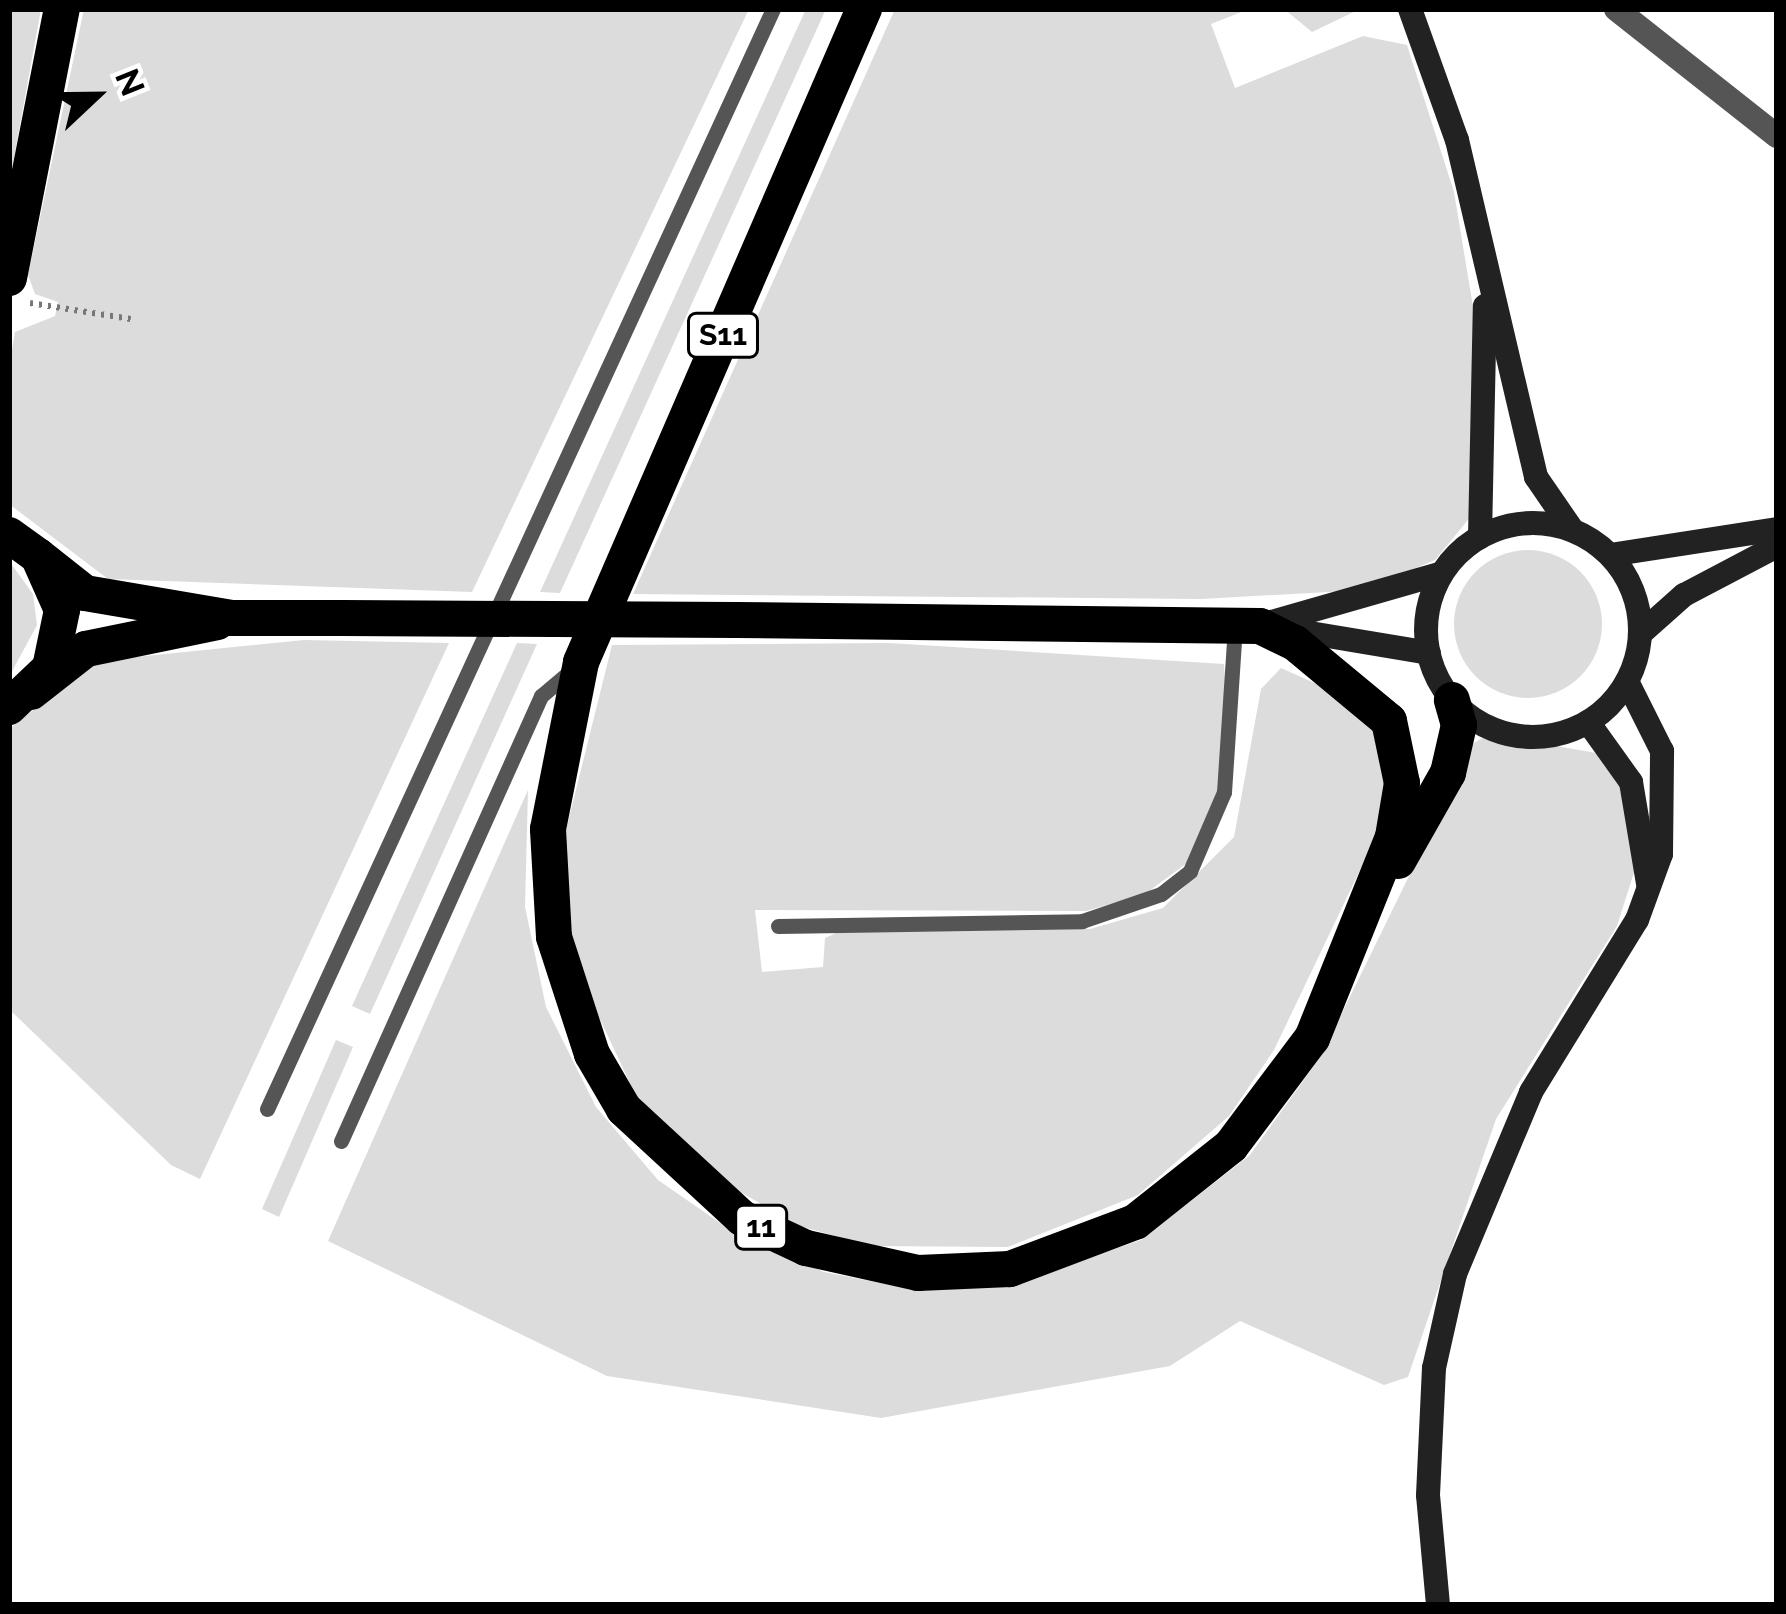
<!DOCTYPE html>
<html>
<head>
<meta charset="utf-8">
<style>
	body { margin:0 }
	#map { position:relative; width:1786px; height:1614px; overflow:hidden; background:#fff; font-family:Raleway,sans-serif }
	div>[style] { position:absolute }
	.green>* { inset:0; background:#dcdcdc }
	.round { border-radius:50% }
	.path>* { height:6px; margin-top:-3px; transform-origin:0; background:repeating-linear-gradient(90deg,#777 0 3px,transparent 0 9px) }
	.lane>* { height:15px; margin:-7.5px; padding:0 7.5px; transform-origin:7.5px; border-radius:7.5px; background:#555 }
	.street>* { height:24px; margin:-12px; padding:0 12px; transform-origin:12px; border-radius:12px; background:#555 }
	.secondary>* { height:24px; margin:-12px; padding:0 12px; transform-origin:12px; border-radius:12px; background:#222 }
	.secondary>.ring { margin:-12px; padding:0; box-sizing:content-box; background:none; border:24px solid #222; border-radius:50% }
	.highway>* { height:36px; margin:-18px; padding:0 18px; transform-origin:18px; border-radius:18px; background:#000 }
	span { translate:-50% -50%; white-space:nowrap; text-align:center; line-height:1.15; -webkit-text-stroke:9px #fff; paint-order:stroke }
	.shield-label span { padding:3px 9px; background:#fff; border:3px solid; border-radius:9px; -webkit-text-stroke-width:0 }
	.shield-label { font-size:30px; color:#000; font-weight:700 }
	.frame { position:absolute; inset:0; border:12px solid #000; pointer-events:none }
	.north { position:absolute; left:36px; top:36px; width:120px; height:120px; -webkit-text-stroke:9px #fff; paint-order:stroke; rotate:68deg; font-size:33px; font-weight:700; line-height:48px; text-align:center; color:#000 }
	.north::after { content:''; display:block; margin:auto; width:42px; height:54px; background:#000; clip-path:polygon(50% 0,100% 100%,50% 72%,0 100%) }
</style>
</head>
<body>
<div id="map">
	<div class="green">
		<i style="clip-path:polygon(9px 9px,41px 9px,9px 185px)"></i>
		<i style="clip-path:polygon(84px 9px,749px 9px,472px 592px,108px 579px,9px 504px,9px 367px,15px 332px,55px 316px,58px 302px,35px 294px,28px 275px)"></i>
		<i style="clip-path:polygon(806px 9px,826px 9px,560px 593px,540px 592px)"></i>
		<i style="clip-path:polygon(895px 9px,1249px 9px,1211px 24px,1235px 88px,1363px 36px,1407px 45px,1454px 192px,1478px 337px,1472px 515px,1435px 560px,1365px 590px,1201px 599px,633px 594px)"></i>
		<i style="clip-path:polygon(1284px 9px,1360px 9px,1312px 32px)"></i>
		<i class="round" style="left:1454px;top:550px;width:148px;height:148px"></i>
		<i style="clip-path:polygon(9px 561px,33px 594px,37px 625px,9px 677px)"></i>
		<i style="clip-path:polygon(304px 640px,449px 643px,200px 1179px,171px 1165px,9px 1009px,9px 729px,96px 661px)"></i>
		<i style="clip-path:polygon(517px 643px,537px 644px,370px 1014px,352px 1006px)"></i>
		<i style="clip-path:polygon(889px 643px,1224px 664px,1229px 763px,1187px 863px,1145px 894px,1086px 911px,755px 910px,762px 972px,823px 967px,825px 938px,845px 929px,1090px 929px,1163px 908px,1234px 837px,1261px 689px,1281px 668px,1359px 703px,1390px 756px,1381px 826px,1274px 1050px,1229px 1116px,1138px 1195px,1008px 1247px,870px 1246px,800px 1226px,726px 1184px,637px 1098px,574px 964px,564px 838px,612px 645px)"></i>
		<i style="clip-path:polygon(1489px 734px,1596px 753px,1620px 773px,1637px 863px,1617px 926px,1496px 1119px,1408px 1377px,1384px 1385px,1240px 1321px,1170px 1366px,881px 1418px,607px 1376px,328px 1241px,528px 790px,525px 907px,546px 1007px,596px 1107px,658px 1180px,736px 1234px,824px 1272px,906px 1288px,1012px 1284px,1141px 1240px,1250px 1155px,1321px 1056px,1474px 743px)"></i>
		<i style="clip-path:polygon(336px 1040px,353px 1047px,279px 1217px,262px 1209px)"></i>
	</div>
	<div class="path">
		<i style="left:30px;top:303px;width:102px;rotate:9deg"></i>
	</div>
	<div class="lane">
		<i style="left:778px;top:926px;width:304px;rotate:-0.9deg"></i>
		<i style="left:1082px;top:921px;width:83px;rotate:-18.9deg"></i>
		<i style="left:1161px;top:894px;width:37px;rotate:-38deg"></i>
		<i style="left:1190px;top:871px;width:86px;rotate:-66.7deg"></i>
		<i style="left:1224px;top:792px;width:164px;rotate:-86.2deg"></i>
		<i style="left:267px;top:1109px;width:1211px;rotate:-65.3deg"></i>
		<i style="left:341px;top:1141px;width:488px;rotate:-65.8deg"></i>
		<i style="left:541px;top:696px;width:43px;rotate:-40.3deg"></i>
	</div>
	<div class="street">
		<i style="left:1616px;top:9px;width:205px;rotate:38.3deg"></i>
	</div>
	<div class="secondary">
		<i style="left:1410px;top:9px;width:139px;rotate:70.3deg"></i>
		<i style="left:1457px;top:140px;width:346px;rotate:76.8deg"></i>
		<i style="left:1536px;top:477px;width:62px;rotate:55.5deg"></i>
		<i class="ring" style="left:1426px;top:523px;width:190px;height:190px"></i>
		<i style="left:1480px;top:537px;width:231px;rotate:-88.8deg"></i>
		<i style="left:1610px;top:555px;width:169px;rotate:-8.8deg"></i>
		<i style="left:1261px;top:625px;width:188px;rotate:-16deg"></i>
		<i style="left:1280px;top:628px;width:151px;rotate:9.5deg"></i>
		<i style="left:1640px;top:634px;width:59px;rotate:-41.6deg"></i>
		<i style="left:1684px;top:595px;width:105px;rotate:-27.8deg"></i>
		<i style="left:1588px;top:722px;width:74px;rotate:54.4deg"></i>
		<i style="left:1631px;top:782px;width:103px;rotate:80.5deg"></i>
		<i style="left:1438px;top:1605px;width:110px;rotate:-95.2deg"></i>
		<i style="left:1428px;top:1495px;width:127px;rotate:-87.3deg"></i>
		<i style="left:1434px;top:1368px;width:96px;rotate:-77.4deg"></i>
		<i style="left:1455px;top:1274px;width:197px;rotate:-67.3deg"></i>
		<i style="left:1531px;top:1092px;width:202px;rotate:-58.4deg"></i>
		<i style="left:1637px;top:920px;width:70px;rotate:-70deg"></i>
		<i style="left:1661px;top:854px;width:103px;rotate:-89.4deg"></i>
		<i style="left:1662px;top:751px;width:78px;rotate:-116.6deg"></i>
	</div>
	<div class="highway">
		<i style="left:9px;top:278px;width:274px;rotate:-78.9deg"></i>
		<i style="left:9px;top:535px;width:36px;rotate:36deg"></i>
		<i style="left:38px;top:556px;width:59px;rotate:66deg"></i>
		<i style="left:62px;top:610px;width:59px;rotate:101.7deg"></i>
		<i style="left:50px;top:668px;width:57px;rotate:136.4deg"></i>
		<i style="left:38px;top:556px;width:60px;rotate:38.2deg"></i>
		<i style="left:85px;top:593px;width:149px;rotate:9.7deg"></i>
		<i style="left:232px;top:618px;width:110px"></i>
		<i style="left:342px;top:618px;width:394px;rotate:0.3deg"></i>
		<i style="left:736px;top:620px;width:524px;rotate:0.66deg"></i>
		<i style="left:1260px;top:626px;width:39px;rotate:26deg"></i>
		<i style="left:1295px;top:643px;width:122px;rotate:39.7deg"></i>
		<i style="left:1389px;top:721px;width:63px;rotate:78.2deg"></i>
		<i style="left:1402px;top:783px;width:55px;rotate:99.5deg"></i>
		<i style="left:1393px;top:837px;width:217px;rotate:111.9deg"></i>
		<i style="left:1312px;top:1038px;width:135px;rotate:126.9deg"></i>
		<i style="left:1231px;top:1146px;width:122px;rotate:141.6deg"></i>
		<i style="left:1135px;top:1222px;width:134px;rotate:159.4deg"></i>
		<i style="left:1010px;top:1269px;width:92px;rotate:177.5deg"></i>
		<i style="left:918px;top:1273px;width:115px;rotate:-167.4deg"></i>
		<i style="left:806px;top:1248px;width:71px;rotate:-154.9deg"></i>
		<i style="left:742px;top:1218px;width:161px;rotate:-137.3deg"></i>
		<i style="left:624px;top:1109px;width:64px;rotate:-120.2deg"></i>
		<i style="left:592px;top:1054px;width:123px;rotate:-108deg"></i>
		<i style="left:554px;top:937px;width:108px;rotate:-93.2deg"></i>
		<i style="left:548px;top:829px;width:170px;rotate:-78.8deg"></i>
		<i style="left:581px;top:662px;width:712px;rotate:-66.57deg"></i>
		<i style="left:31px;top:692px;width:70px;rotate:-38deg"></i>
		<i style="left:86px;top:649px;width:134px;rotate:-11.6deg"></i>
		<i style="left:1398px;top:861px;width:101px;rotate:-60.4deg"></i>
		<i style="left:1448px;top:773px;width:49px;rotate:-77.1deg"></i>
		<i style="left:1459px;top:725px;width:26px;rotate:-106deg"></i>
	</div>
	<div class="shield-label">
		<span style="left:723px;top:335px">S11</span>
		<span style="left:761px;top:1227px">11</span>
	</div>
	<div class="frame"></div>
	<div class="north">N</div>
</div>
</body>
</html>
